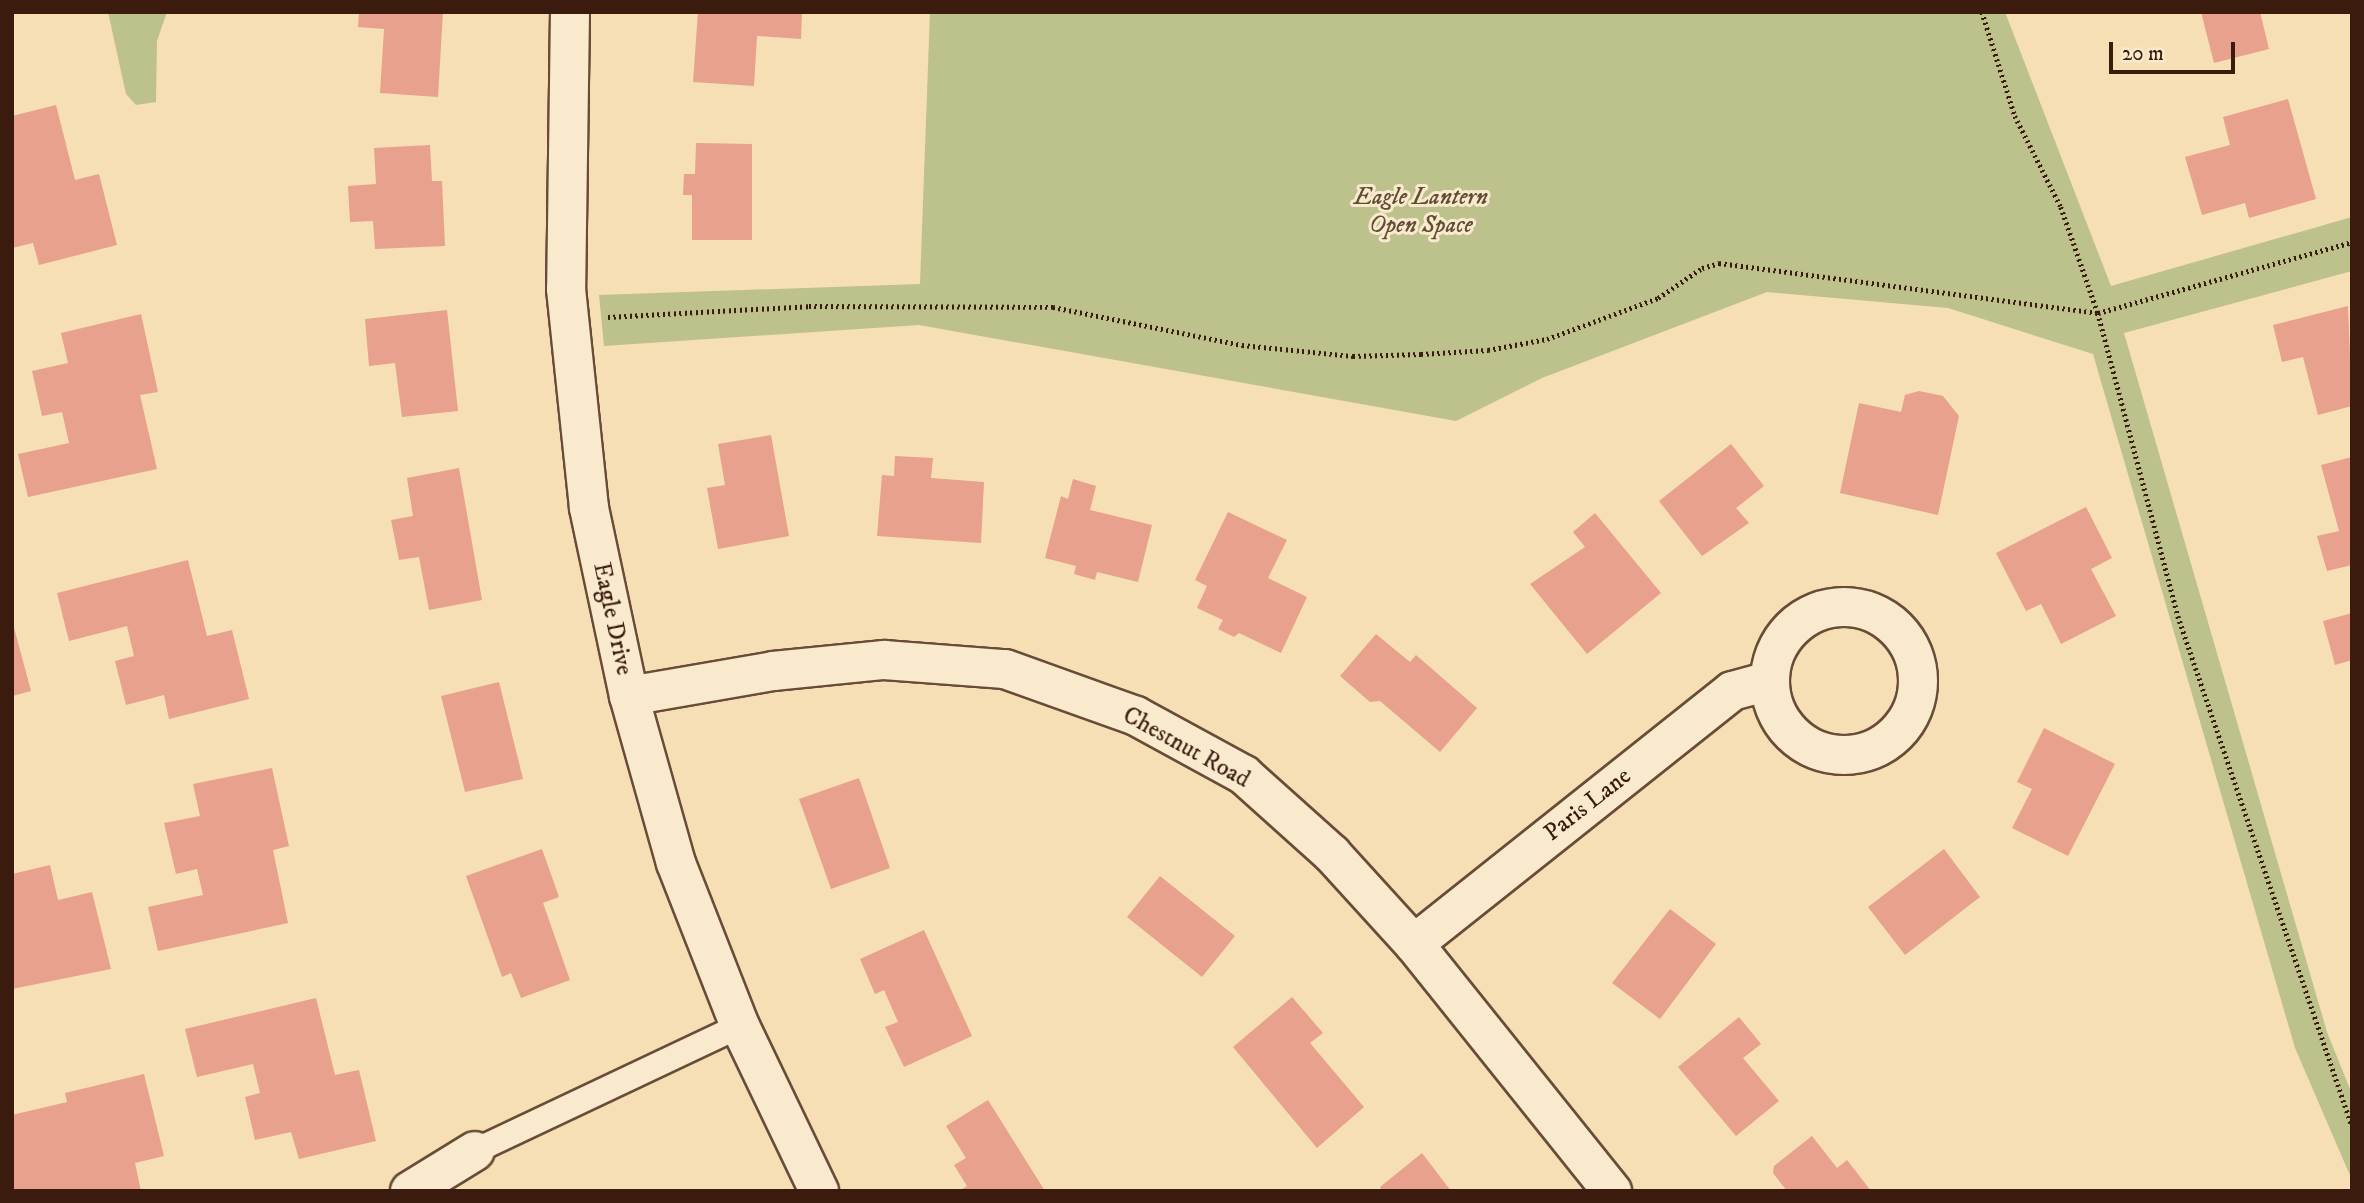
<!DOCTYPE html>
<html>
<head>
<meta charset="utf-8">
<style>
	body { margin:0 }
	#map { position:relative; width:2364px; height:1203px; overflow:hidden; background:#f6dfb4; font-family:"IM FELL DW Pica",serif }
	div>[style] { position:absolute }
	.green>* { inset:0; background:#bdc18c }
	.building>* { inset:0; background:#e7a18c }
	.path>* { height:4.5px; margin-top:-2.25px; transform-origin:0; background:repeating-linear-gradient(90deg,#3a1b0e 0 2px,transparent 0 5.5px) }
	.roads { filter:drop-shadow(2px 0 #694c38) drop-shadow(-2px 0 #694c38) drop-shadow(0 2px #694c38) drop-shadow(0 -2px #694c38) }
	.service>* { height:24px; margin:-12px; padding:0 12px; transform-origin:12px; border-radius:12px; background:#f9eace }
	.minor>* { height:38px; margin:-19px; padding:0 19px; transform-origin:19px; border-radius:19px; background:#f9eace }
	.minor>.ring { margin:-19px; padding:0; box-sizing:content-box; background:none; border:38px solid #f9eace; border-radius:50% }
	span { translate:-50% -50%; white-space:nowrap; text-align:center; line-height:1.15; -webkit-text-stroke:6px #f9eace; paint-order:stroke }
	.park-label { font-size:24px; color:#614d34; font-style:italic }
	.street-label { font-size:24px; color:#3a1b0e }
	.frame { position:absolute; inset:0; border:14px solid #3a1b0e; pointer-events:none }
	.scale { position:absolute; left:2109px; top:42px; width:126px; height:32px; box-sizing:border-box; border:4px solid #3a1b0e; border-top:0; padding-left:9px; font-size:21px; line-height:24px; white-space:nowrap; color:#3a1b0e; -webkit-text-stroke:5px #f9eace; paint-order:stroke }
</style>
</head>
<body>
<div id="map">
	<div class="green">
		<i style="clip-path:polygon(108px 12px,167px 12px,157px 41px,156px 102px,136px 105px,126px 94px)"></i>
		<i style="clip-path:polygon(930px 12px,2005px 12px,2111px 286px,2352px 217px,2352px 271px,2124px 333px,2327px 1032px,2352px 1094px,2352px 1180px,2295px 1048px,2093px 354px,1948px 308px,1767px 292px,1542px 378px,1456px 421px,919px 325px,604px 346px,599px 295px,920px 284px)"></i>
	</div>
	<div class="building">
		<i style="clip-path:polygon(359px 12px,443px 12px,438px 97px,380px 93px,384px 29px,358px 27px)"></i>
		<i style="clip-path:polygon(698px 12px,802px 12px,801px 39px,757px 36px,754px 86px,693px 82px)"></i>
		<i style="clip-path:polygon(2201px 12px,2260px 12px,2269px 49px,2214px 63px)"></i>
		<i style="clip-path:polygon(2288px 99px,2316px 199px,2249px 218px,2245px 203px,2202px 215px,2185px 157px,2230px 145px,2223px 117px)"></i>
		<i style="clip-path:polygon(56px 105px,75px 180px,99px 174px,117px 245px,39px 265px,33px 243px,12px 248px,12px 116px)"></i>
		<i style="clip-path:polygon(696px 143px,752px 144px,752px 240px,692px 240px,692px 195px,683px 195px,684px 174px,695px 174px)"></i>
		<i style="clip-path:polygon(430px 145px,432px 181px,442px 181px,445px 246px,375px 249px,373px 221px,350px 222px,348px 186px,376px 184px,374px 148px)"></i>
		<i style="clip-path:polygon(2348px 306px,2352px 406px,2318px 415px,2303px 357px,2282px 362px,2273px 325px)"></i>
		<i style="clip-path:polygon(447px 310px,458px 411px,402px 417px,395px 363px,369px 366px,365px 319px)"></i>
		<i style="clip-path:polygon(141px 314px,158px 392px,140px 395px,157px 469px,28px 497px,18px 454px,69px 443px,62px 412px,42px 416px,32px 371px,68px 363px,61px 333px)"></i>
		<i style="clip-path:polygon(1919px 391px,1943px 396px,1959px 416px,1938px 515px,1840px 493px,1859px 403px,1901px 412px,1905px 395px)"></i>
		<i style="clip-path:polygon(771px 435px,789px 536px,718px 549px,707px 488px,725px 485px,718px 444px)"></i>
		<i style="clip-path:polygon(1731px 444px,1764px 486px,1736px 508px,1749px 523px,1702px 556px,1659px 501px)"></i>
		<i style="clip-path:polygon(895px 456px,933px 458px,931px 478px,984px 482px,981px 543px,877px 536px,882px 475px,894px 476px)"></i>
		<i style="clip-path:polygon(2352px 457px,2352px 565px,2327px 571px,2317px 536px,2339px 531px,2321px 465px)"></i>
		<i style="clip-path:polygon(459px 468px,482px 600px,429px 610px,419px 557px,399px 560px,391px 520px,413px 516px,407px 478px)"></i>
		<i style="clip-path:polygon(1073px 479px,1096px 486px,1090px 510px,1152px 525px,1138px 582px,1097px 572px,1095px 580px,1074px 574px,1076px 566px,1045px 558px,1061px 496px,1068px 499px)"></i>
		<i style="clip-path:polygon(2086px 507px,2112px 558px,2091px 569px,2116px 616px,2061px 644px,2041px 604px,2026px 611px,1996px 553px)"></i>
		<i style="clip-path:polygon(1228px 512px,1287px 540px,1268px 578px,1307px 597px,1281px 653px,1239px 633px,1234px 637px,1218px 629px,1223px 620px,1197px 608px,1207px 586px,1195px 580px)"></i>
		<i style="clip-path:polygon(1595px 513px,1661px 593px,1587px 654px,1530px 584px,1585px 547px,1573px 532px)"></i>
		<i style="clip-path:polygon(188px 560px,207px 636px,232px 630px,249px 699px,169px 719px,164px 695px,126px 705px,115px 661px,134px 656px,127px 626px,69px 641px,57px 593px)"></i>
		<i style="clip-path:polygon(2352px 613px,2352px 660px,2335px 665px,2323px 621px)"></i>
		<i style="clip-path:polygon(12px 620px,31px 691px,12px 696px)"></i>
		<i style="clip-path:polygon(1376px 634px,1410px 662px,1416px 655px,1477px 708px,1440px 752px,1380px 701px,1370px 702px,1340px 676px)"></i>
		<i style="clip-path:polygon(499px 682px,523px 779px,465px 792px,441px 696px)"></i>
		<i style="clip-path:polygon(2044px 728px,2115px 764px,2068px 856px,2012px 828px,2032px 789px,2017px 782px)"></i>
		<i style="clip-path:polygon(272px 768px,289px 846px,273px 850px,288px 923px,158px 951px,148px 907px,203px 895px,197px 869px,176px 874px,164px 823px,200px 816px,193px 784px)"></i>
		<i style="clip-path:polygon(859px 778px,890px 868px,831px 889px,799px 799px)"></i>
		<i style="clip-path:polygon(542px 849px,559px 897px,543px 903px,570px 980px,521px 998px,511px 973px,502px 977px,466px 876px)"></i>
		<i style="clip-path:polygon(1944px 849px,1980px 897px,1905px 955px,1868px 907px)"></i>
		<i style="clip-path:polygon(50px 865px,58px 900px,92px 892px,111px 969px,12px 989px,12px 874px)"></i>
		<i style="clip-path:polygon(1160px 876px,1235px 936px,1202px 977px,1127px 917px)"></i>
		<i style="clip-path:polygon(1670px 909px,1716px 944px,1660px 1019px,1612px 983px)"></i>
		<i style="clip-path:polygon(924px 930px,972px 1036px,904px 1067px,885px 1027px,898px 1022px,884px 990px,875px 994px,860px 959px)"></i>
		<i style="clip-path:polygon(1292px 997px,1323px 1033px,1310px 1043px,1364px 1107px,1317px 1148px,1233px 1047px)"></i>
		<i style="clip-path:polygon(316px 998px,335px 1075px,359px 1070px,376px 1141px,299px 1159px,291px 1132px,255px 1140px,245px 1097px,260px 1093px,253px 1064px,197px 1077px,185px 1029px)"></i>
		<i style="clip-path:polygon(1739px 1017px,1761px 1044px,1743px 1058px,1779px 1101px,1736px 1136px,1678px 1067px)"></i>
		<i style="clip-path:polygon(144px 1074px,164px 1156px,135px 1163px,141px 1191px,13px 1191px,12px 1115px,67px 1102px,65px 1093px)"></i>
		<i style="clip-path:polygon(988px 1100px,1045px 1191px,959px 1191px,967px 1186px,954px 1165px,966px 1158px,946px 1126px)"></i>
		<i style="clip-path:polygon(1812px 1136px,1837px 1168px,1847px 1160px,1871px 1191px,1787px 1191px,1773px 1173px,1774px 1166px)"></i>
		<i style="clip-path:polygon(1422px 1153px,1451px 1191px,1382px 1191px,1380px 1187px)"></i>
	</div>
	<div class="path">
		<i style="left:1982px;top:12px;width:109px;rotate:72.4deg"></i>
		<i style="left:2015px;top:116px;width:102px;rotate:63.2deg"></i>
		<i style="left:2061px;top:207px;width:112px;rotate:70.8deg"></i>
		<i style="left:2098px;top:313px;width:313px;rotate:75.2deg"></i>
		<i style="left:2178px;top:616px;width:539px;rotate:71.16deg"></i>
		<i style="left:608px;top:317px;width:201px;rotate:-3.1deg"></i>
		<i style="left:809px;top:306px;width:244px;rotate:0.2deg"></i>
		<i style="left:1053px;top:307px;width:193px;rotate:11.4deg"></i>
		<i style="left:1242px;top:345px;width:112px;rotate:5.7deg"></i>
		<i style="left:1353px;top:356px;width:68px;rotate:-1.7deg"></i>
		<i style="left:1421px;top:354px;width:67px;rotate:-3.4deg"></i>
		<i style="left:1488px;top:350px;width:60px;rotate:-10.6deg"></i>
		<i style="left:1547px;top:339px;width:118px;rotate:-20.3deg"></i>
		<i style="left:1658px;top:298px;width:53px;rotate:-34.3deg"></i>
		<i style="left:1702px;top:268px;width:18px;rotate:-16deg"></i>
		<i style="left:1719px;top:263px;width:382px;rotate:7.5deg"></i>
		<i style="left:2098px;top:313px;width:264px;rotate:-15.6deg"></i>
	</div>
	<div class="roads">
		<div class="service">
			<i style="left:475px;top:1151px;width:293px;rotate:-25.3deg"></i>
		</div>
		<div class="minor">
			<i style="left:570px;top:12px;width:277px;rotate:90.8deg"></i>
			<i style="left:566px;top:289px;width:220px;rotate:84deg"></i>
			<i style="left:589px;top:508px;width:192px;rotate:78deg"></i>
			<i style="left:629px;top:696px;width:173px;rotate:74.3deg"></i>
			<i style="left:676px;top:863px;width:175px;rotate:68.6deg"></i>
			<i style="left:740px;top:1026px;width:183px;rotate:64.4deg"></i>
			<i class="ring" style="left:1770px;top:607px;width:110px;height:110px"></i>
			<i style="left:629px;top:696px;width:146px;rotate:-9.8deg"></i>
			<i style="left:773px;top:671px;width:112px;rotate:-5.7deg"></i>
			<i style="left:884px;top:660px;width:121px;rotate:4.3deg"></i>
			<i style="left:1005px;top:669px;width:139px;rotate:19.7deg"></i>
			<i style="left:1136px;top:716px;width:123px;rotate:28.6deg"></i>
			<i style="left:1244px;top:775px;width:118px;rotate:41.9deg"></i>
			<i style="left:1332px;top:854px;width:122px;rotate:47.7deg"></i>
			<i style="left:1414px;top:944px;width:317px;rotate:51.3deg"></i>
			<i style="left:1414px;top:944px;width:406px;rotate:-38.5deg"></i>
			<i style="left:1732px;top:691px;width:39px;rotate:-15deg"></i>
			<i style="left:410px;top:1191px;width:76px;rotate:-31.6deg"></i>
		</div>
	</div>
	<div class="park-label">
		<span style="left:1421px;top:212px">Eagle Lantern<br>Open Space</span>
	</div>
	<div class="street-label">
		<span style="left:612px;top:619px;rotate:78deg">Eagle Drive</span>
		<span style="left:1186px;top:748px;rotate:29deg">Chestnut Road</span>
		<span style="left:1588px;top:805px;rotate:-38deg">Paris Lane</span>
	</div>
	<div class="frame"></div>
	<div class="scale">20 m</div>
</div>
</body>
</html>
